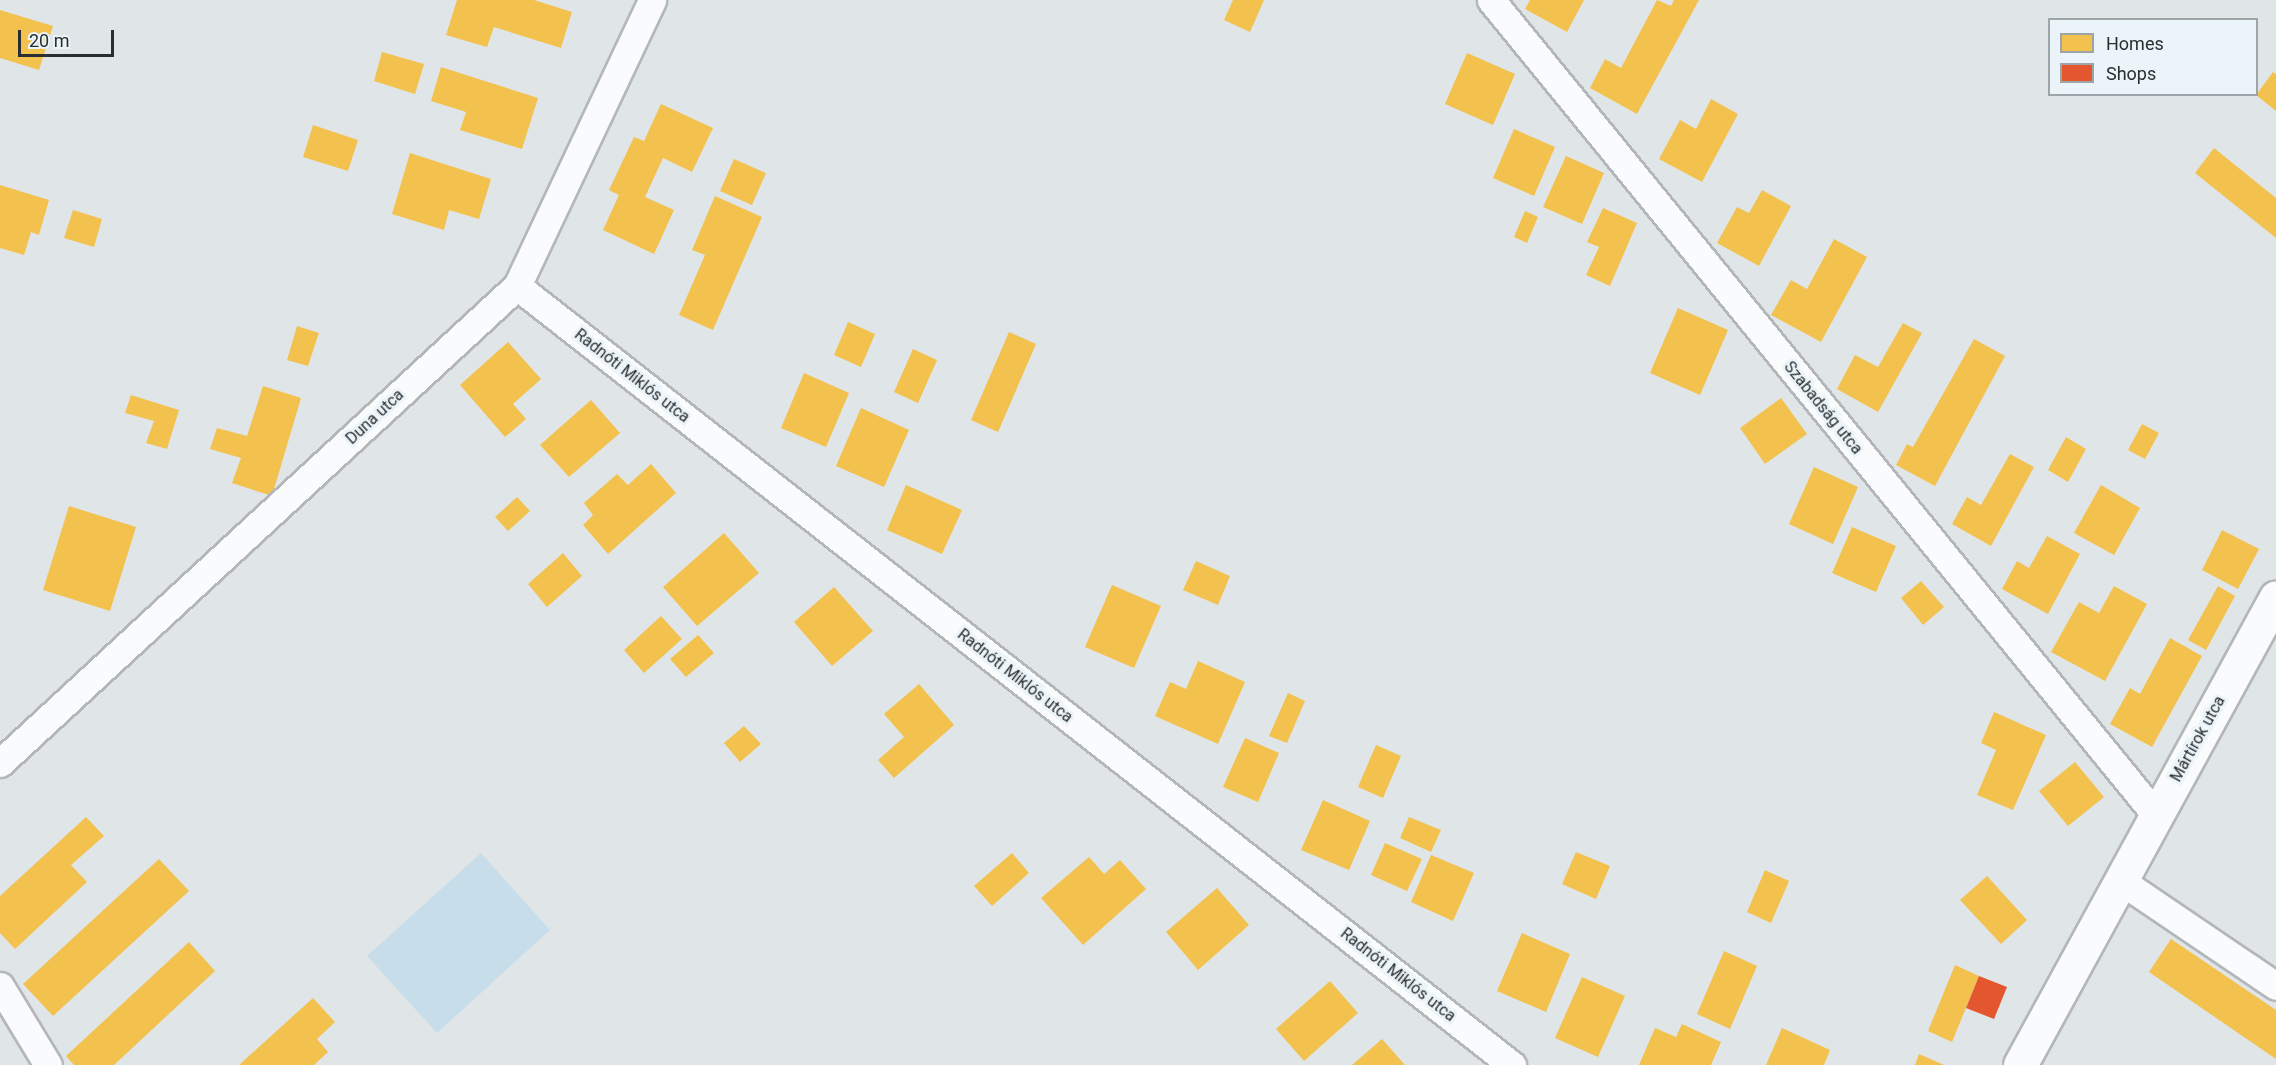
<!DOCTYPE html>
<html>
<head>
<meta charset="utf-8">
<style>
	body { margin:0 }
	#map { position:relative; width:2276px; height:1065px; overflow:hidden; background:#e0e6e8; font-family:Roboto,sans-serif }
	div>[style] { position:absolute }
	.green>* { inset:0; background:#c7deea }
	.homes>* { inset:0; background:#f2c14e }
	.shops>* { inset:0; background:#e4572e }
	.roads { filter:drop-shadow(2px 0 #b3b7b9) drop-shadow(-2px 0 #b3b7b9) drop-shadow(0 2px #b3b7b9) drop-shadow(0 -2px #b3b7b9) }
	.minor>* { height:27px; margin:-13.5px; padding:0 13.5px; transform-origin:13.5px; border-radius:13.5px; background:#fafbfc }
	.secondary>* { height:33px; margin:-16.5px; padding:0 16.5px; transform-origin:16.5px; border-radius:16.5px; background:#fafbfc }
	span { translate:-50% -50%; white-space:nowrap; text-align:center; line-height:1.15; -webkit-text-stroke:6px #ebf4f9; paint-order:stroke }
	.street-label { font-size:16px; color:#2b2e30 }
	.legend { position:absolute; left:2048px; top:18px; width:210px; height:78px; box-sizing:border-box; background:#ebf4f9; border:2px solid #9ea5a9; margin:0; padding:8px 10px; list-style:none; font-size:18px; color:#2b2e30 }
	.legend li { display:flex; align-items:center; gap:12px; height:30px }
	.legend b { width:30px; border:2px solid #9ea5a9 }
	.scale { position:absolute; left:18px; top:30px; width:96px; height:27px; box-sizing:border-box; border:3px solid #2b2e30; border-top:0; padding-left:8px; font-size:18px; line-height:21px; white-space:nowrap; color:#2b2e30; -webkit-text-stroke:4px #ebf4f9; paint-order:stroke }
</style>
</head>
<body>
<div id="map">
	<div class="green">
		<i style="clip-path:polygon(481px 853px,550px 930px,437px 1033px,367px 956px)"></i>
	</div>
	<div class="homes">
		<i style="clip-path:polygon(457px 0,534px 0,572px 12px,561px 48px,494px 27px,487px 47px,446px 35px)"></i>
		<i style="clip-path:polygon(1233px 0,1264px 0,1250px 32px,1224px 20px)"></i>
		<i style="clip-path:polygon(1530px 0,1584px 0,1567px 32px,1525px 9px)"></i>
		<i style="clip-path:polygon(1657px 0,1671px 6px,1674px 0,1699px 0,1637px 114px,1590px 88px,1605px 59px,1621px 68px)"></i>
		<i style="clip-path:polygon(0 10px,53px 26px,39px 70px,0 58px)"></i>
		<i style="clip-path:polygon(382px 52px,424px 64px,415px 94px,374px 81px)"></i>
		<i style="clip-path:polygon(1467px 53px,1515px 74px,1493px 125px,1445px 104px)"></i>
		<i style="clip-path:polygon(441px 67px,538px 98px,522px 149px,460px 130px,466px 112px,431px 101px)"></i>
		<i style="clip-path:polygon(2273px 72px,2276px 74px,2276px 111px,2256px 95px)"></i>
		<i style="clip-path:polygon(1711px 99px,1738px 114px,1702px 182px,1659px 159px,1680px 120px,1696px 129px)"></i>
		<i style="clip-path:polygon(661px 104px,713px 128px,692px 172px,663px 158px,645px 197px,674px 210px,654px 254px,603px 230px,619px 195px,609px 190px,634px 137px,644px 141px)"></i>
		<i style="clip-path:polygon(313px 125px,358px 140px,348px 171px,303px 157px)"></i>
		<i style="clip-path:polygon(1514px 129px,1555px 147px,1534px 196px,1493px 178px)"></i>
		<i style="clip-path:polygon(2214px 148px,2276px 198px,2276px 238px,2195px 173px)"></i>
		<i style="clip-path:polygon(410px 153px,491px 179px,479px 219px,449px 210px,444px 230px,392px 214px)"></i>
		<i style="clip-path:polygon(1566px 156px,1604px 173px,1582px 224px,1543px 207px)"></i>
		<i style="clip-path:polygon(734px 159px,766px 173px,752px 205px,720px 191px)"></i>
		<i style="clip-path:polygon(0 185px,49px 200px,39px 235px,31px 232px,24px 255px,0 248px)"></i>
		<i style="clip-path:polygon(1762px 190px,1791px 206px,1759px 266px,1717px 243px,1737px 207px,1749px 213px)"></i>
		<i style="clip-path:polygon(715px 196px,762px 217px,713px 330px,679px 315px,705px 255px,692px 250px)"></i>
		<i style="clip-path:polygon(1603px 208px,1637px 223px,1610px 286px,1586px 275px,1599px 247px,1587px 242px)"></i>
		<i style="clip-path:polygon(73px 210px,102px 219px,94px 247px,64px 238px)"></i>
		<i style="clip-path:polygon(1525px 211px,1538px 217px,1527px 243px,1514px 237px)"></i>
		<i style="clip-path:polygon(1834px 239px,1867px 257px,1821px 342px,1771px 315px,1791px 280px,1807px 289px)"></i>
		<i style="clip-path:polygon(1678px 308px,1728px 330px,1700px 395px,1650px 373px)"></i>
		<i style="clip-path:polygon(848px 322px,875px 334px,861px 367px,834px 355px)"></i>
		<i style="clip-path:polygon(1903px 323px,1922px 333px,1878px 412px,1837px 389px,1855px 355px,1878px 367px)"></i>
		<i style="clip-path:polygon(297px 326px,319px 333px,308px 366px,287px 360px)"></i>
		<i style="clip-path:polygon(1009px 332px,1036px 344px,998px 432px,971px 420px)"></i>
		<i style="clip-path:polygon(1974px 339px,2005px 356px,1935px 486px,1896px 465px,1907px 444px,1913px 447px)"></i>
		<i style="clip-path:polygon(508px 342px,541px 379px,513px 404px,526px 419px,505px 437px,460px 385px)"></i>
		<i style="clip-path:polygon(913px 349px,937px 360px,918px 403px,894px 392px)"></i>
		<i style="clip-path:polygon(804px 373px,849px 393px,826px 447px,781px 428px)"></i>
		<i style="clip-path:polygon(263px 386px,301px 398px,272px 496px,232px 483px,241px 458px,210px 449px,217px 428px,247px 436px)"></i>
		<i style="clip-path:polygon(131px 395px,179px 410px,167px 449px,146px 443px,154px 421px,125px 413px)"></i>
		<i style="clip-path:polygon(1781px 398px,1807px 434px,1765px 464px,1740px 428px)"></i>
		<i style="clip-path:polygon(591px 400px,620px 433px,569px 477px,540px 445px)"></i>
		<i style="clip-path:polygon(861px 408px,909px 430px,884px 487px,836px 466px)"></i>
		<i style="clip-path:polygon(2142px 424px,2159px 433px,2145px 459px,2128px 450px)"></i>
		<i style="clip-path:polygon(2066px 437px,2086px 449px,2068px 482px,2048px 470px)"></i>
		<i style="clip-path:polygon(2010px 454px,2034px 467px,1991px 546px,1952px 524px,1967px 497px,1981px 505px)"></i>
		<i style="clip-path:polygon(651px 464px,676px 493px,608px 554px,583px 525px,593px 515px,584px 503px,617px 474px,628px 485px)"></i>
		<i style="clip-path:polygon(1814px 467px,1858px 487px,1833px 544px,1789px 524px)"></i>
		<i style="clip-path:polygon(906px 485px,962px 510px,942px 554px,887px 530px)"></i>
		<i style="clip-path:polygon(2101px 485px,2140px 508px,2114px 555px,2074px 533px)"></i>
		<i style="clip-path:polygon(517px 497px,530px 511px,508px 531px,495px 517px)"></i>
		<i style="clip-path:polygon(69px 506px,136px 527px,110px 611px,43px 590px)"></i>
		<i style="clip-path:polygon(1852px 527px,1896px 546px,1876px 592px,1832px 573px)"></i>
		<i style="clip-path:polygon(2222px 530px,2259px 549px,2238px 589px,2202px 570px)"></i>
		<i style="clip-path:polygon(724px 533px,759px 573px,697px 626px,663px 587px)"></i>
		<i style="clip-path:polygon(2047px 536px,2080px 554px,2048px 614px,2002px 589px,2017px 561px,2029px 568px)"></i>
		<i style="clip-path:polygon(563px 553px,582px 576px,547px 607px,528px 584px)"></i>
		<i style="clip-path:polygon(1196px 561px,1230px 576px,1218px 605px,1183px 590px)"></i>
		<i style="clip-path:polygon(1921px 581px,1944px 607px,1923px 625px,1901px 598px)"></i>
		<i style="clip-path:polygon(1112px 585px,1161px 606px,1134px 668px,1085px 647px)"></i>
		<i style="clip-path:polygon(2114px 586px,2147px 604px,2105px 681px,2051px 652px,2079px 602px,2099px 613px)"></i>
		<i style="clip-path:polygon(2218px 586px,2235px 596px,2206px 650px,2188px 640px)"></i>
		<i style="clip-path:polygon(834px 587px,873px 631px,832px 666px,794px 622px)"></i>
		<i style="clip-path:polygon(661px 616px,682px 639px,644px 673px,624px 650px)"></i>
		<i style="clip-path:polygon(698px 635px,714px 653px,686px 677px,670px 659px)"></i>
		<i style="clip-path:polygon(2170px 638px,2202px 656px,2152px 747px,2110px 724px,2130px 688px,2140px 694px)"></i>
		<i style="clip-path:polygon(1198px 661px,1245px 682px,1218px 744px,1155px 716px,1170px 682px,1186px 689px)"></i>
		<i style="clip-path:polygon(919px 684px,954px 725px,894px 778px,878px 760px,904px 737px,884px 714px)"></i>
		<i style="clip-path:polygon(1288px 693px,1305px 701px,1287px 743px,1269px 736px)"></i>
		<i style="clip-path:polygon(1994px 712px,2046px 735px,2013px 810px,1977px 795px,1996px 750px,1981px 743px)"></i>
		<i style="clip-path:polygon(744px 726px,761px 744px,740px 762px,724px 743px)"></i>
		<i style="clip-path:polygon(1245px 738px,1279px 753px,1258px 802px,1223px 787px)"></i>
		<i style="clip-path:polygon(1376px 745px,1401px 756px,1383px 798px,1358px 787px)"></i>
		<i style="clip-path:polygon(2075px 762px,2104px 797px,2068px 826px,2039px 791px)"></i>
		<i style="clip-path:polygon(1323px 800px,1370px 821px,1349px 870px,1301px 850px)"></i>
		<i style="clip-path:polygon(86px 817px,104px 836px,71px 865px,87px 882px,15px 949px,0 933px,0 896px)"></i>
		<i style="clip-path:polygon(1409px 817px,1441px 830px,1431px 852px,1400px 838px)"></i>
		<i style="clip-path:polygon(1385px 843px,1422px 859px,1407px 891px,1371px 875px)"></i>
		<i style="clip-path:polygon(1576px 852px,1610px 866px,1596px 899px,1562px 884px)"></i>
		<i style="clip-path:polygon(1012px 853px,1029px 873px,992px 906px,974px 886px)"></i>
		<i style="clip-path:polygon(1431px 855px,1474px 873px,1453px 921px,1411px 902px)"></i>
		<i style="clip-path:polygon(1089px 857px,1104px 874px,1120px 860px,1146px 889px,1083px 945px,1041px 898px)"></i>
		<i style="clip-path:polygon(159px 859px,189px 891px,53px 1016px,23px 984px)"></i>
		<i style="clip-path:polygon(1765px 870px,1789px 881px,1771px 923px,1747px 912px)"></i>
		<i style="clip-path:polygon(1987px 876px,2027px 920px,2001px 944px,1960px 900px)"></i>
		<i style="clip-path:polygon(1217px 888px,1249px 925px,1198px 970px,1166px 932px)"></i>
		<i style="clip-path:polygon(1522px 933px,1570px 954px,1546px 1012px,1497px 991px)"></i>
		<i style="clip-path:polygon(2171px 939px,2276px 1010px,2276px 1059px,2149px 972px)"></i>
		<i style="clip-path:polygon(189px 942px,215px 971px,114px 1065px,74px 1065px,66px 1056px)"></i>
		<i style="clip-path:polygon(1724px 951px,1757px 966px,1730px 1029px,1697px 1014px)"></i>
		<i style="clip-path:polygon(1955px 965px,1979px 976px,1952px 1042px,1928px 1031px)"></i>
		<i style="clip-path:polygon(1582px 977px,1625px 996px,1598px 1057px,1555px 1038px)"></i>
		<i style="clip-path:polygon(1330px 981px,1358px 1013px,1304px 1061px,1276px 1029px)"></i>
		<i style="clip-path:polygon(313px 998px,335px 1022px,317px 1039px,328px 1052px,314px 1065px,239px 1065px)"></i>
		<i style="clip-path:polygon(1682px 1024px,1721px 1042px,1711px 1065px,1639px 1065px,1655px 1028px,1676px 1037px)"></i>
		<i style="clip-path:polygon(1782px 1028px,1830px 1050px,1824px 1065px,1766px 1065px)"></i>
		<i style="clip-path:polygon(1382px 1039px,1405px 1065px,1352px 1065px)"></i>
		<i style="clip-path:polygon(1919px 1054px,1944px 1065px,1915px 1065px)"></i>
	</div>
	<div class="shops">
		<i style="clip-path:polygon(1979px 976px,2007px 987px,1994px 1019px,1966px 1008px)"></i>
	</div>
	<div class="roads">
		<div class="minor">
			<i style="left:1491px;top:0;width:1052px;rotate:50.79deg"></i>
			<i style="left:517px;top:286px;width:1264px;rotate:38.06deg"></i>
			<i style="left:0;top:763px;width:703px;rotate:-42.7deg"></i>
			<i style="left:517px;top:286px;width:316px;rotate:-64.7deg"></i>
			<i style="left:2121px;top:881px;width:187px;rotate:34.1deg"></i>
			<i style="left:0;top:986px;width:92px;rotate:58.7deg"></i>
		</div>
		<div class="secondary">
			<i style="left:2020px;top:1065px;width:533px;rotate:-61.32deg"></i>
		</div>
	</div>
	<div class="street-label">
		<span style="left:632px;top:376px;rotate:38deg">Radnóti Miklós utca</span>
		<span style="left:1823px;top:408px;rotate:51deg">Szabadság utca</span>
		<span style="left:375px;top:417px;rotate:-43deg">Duna utca</span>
		<span style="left:1015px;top:676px;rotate:38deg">Radnóti Miklós utca</span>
		<span style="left:2198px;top:739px;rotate:-61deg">Mártírok utca</span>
		<span style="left:1398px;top:975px;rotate:38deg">Radnóti Miklós utca</span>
	</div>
	<ul class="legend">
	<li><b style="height:16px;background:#f2c14e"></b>Homes</li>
	<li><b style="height:16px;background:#e4572e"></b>Shops</li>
	</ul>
	<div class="scale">20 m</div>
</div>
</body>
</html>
